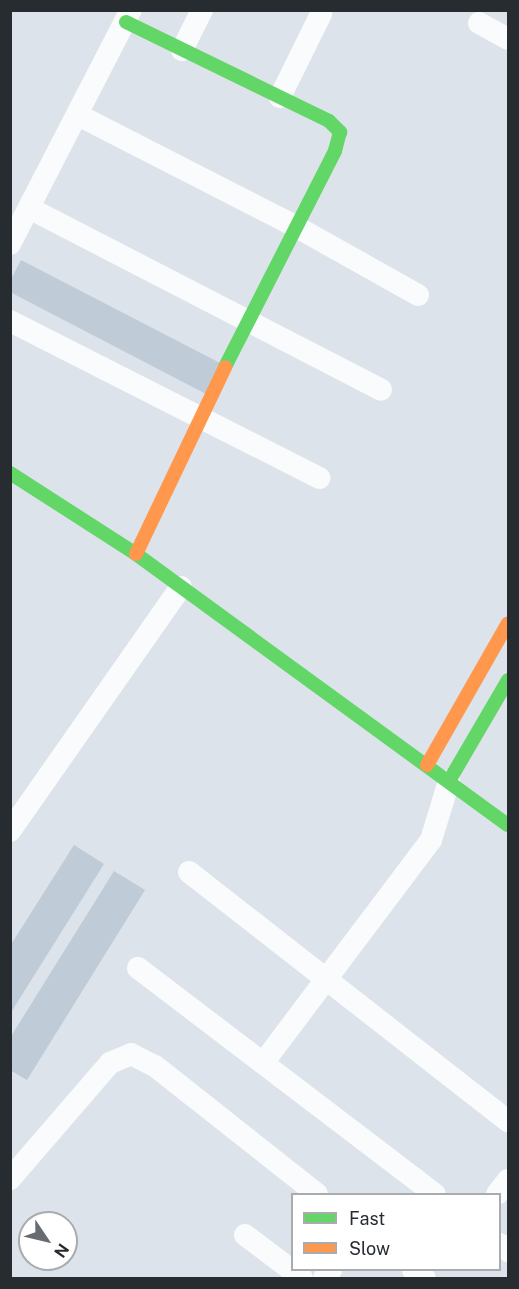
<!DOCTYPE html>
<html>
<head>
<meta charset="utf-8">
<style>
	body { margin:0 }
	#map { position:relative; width:519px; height:1289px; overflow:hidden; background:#dce3ea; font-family:"Public Sans",sans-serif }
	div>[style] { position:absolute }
	.building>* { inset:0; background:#bfcbd7 }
	.street>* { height:22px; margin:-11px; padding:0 11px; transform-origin:11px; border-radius:11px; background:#fafbfc }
	.fast>* { height:14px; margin:-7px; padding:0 7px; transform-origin:7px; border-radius:7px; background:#63d668 }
	.slow>* { height:14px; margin:-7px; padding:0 7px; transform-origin:7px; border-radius:7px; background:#ff974d }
	span { translate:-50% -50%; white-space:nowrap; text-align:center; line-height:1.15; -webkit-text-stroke:6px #fff; paint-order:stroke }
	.frame { position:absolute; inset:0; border:12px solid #272c31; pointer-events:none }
	.legend { position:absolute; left:291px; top:1193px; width:210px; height:78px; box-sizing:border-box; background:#fff; border:2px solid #a9abad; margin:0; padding:8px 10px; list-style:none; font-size:18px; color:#272c31 }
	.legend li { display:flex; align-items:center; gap:12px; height:30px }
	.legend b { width:30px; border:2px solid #a9abad }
	.north { position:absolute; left:18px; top:1211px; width:60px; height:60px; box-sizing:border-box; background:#fff; border:2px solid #a9abad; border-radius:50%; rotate:125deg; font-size:16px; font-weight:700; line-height:24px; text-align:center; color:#272c31 }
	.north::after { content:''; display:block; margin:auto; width:21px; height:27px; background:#666c72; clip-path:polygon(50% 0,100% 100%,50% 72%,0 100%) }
</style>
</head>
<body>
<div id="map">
	<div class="building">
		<i style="clip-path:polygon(21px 260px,222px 364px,206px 394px,10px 292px,10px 281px)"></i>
		<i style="clip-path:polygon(74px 845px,104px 864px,10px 1014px,10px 946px)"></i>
		<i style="clip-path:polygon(114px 871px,145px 890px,27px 1080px,10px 1070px,10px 1038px)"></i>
	</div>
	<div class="street">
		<i style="left:479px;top:23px;width:33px;rotate:29deg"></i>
		<i style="left:182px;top:50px;width:45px;rotate:-63.4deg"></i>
		<i style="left:280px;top:97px;width:93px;rotate:-63.7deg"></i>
		<i style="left:78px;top:115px;width:244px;rotate:27.1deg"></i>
		<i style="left:295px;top:226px;width:141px;rotate:29.3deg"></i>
		<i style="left:29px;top:208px;width:396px;rotate:27.3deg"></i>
		<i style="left:10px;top:244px;width:263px;rotate:-62.7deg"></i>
		<i style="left:10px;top:321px;width:347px;rotate:26.9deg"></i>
		<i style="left:10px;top:831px;width:298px;rotate:-55deg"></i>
		<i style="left:189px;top:872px;width:405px;rotate:38deg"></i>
		<i style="left:138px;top:968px;width:373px;rotate:37.3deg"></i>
		<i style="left:263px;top:1063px;width:279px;rotate:-53deg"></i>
		<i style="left:431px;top:840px;width:62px;rotate:-73deg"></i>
		<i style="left:10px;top:1179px;width:153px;rotate:-49.2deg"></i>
		<i style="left:110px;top:1063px;width:23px;rotate:-23deg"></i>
		<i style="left:131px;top:1054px;width:27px;rotate:27deg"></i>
		<i style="left:155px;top:1066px;width:206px;rotate:38.3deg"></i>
		<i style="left:497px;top:1194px;width:18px;rotate:-52deg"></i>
		<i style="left:245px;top:1235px;width:71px;rotate:37deg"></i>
		<i style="left:500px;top:1244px;width:11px;rotate:41deg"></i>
		<i style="left:413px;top:1270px;width:14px;rotate:34deg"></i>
		<i style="left:324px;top:1278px;width:11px;rotate:-49deg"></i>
	</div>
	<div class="fast">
		<i style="left:126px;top:22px;width:226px;rotate:26deg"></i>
		<i style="left:329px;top:121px;width:16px;rotate:45deg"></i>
		<i style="left:340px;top:132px;width:20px;rotate:105deg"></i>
		<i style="left:335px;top:151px;width:242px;rotate:117deg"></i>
		<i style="left:10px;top:473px;width:150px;rotate:32.7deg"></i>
		<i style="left:136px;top:554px;width:460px;rotate:36.1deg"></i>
		<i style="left:449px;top:781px;width:117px;rotate:-59.7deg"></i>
	</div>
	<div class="slow">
		<i style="left:136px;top:554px;width:207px;rotate:-64.5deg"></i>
		<i style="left:427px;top:765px;width:163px;rotate:-60.3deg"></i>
	</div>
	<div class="frame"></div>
	<ul class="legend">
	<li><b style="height:8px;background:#63d668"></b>Fast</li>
	<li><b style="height:8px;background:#ff974d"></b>Slow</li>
	</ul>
	<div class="north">N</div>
</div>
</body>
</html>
